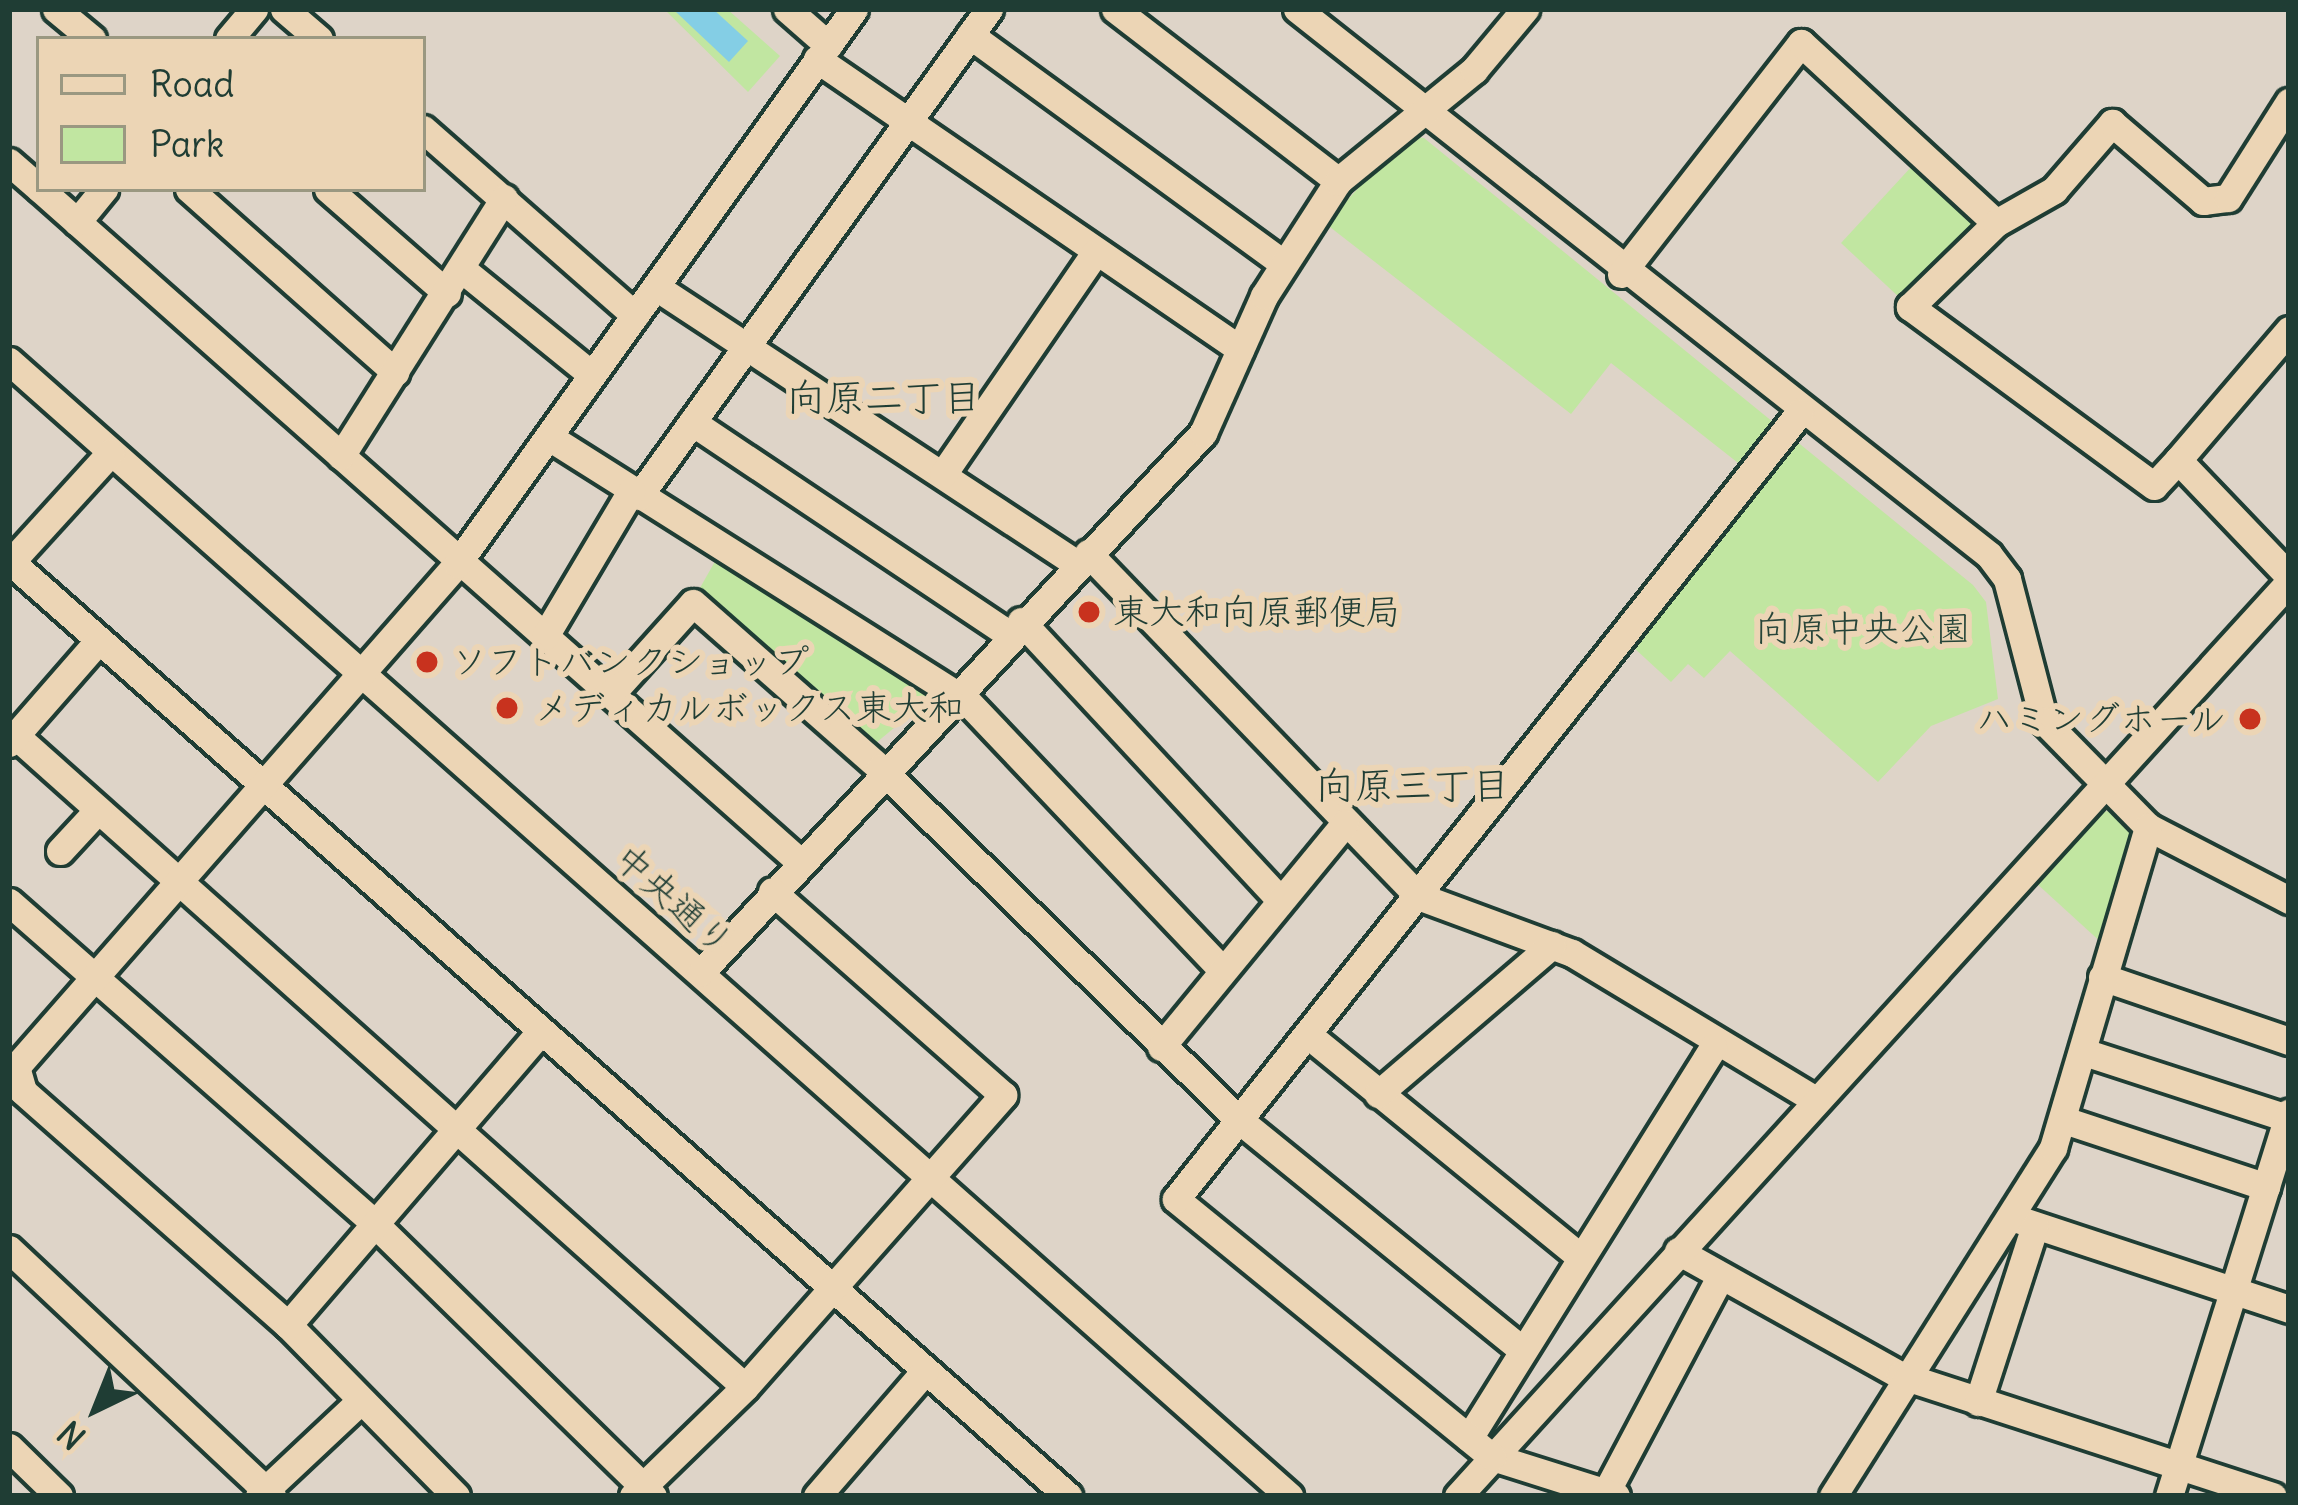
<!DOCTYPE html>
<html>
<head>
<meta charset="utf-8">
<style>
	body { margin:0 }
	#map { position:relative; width:2298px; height:1505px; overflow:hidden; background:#ded4c8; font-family:Delius,"Klee One",sans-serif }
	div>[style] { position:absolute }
	.green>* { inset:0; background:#c1e6a1 }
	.water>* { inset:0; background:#84cee5 }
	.roads { filter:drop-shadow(3px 0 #1f3d34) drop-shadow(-3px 0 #1f3d34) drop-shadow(0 3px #1f3d34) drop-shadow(0 -3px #1f3d34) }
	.minor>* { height:27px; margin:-13.5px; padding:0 13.5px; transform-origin:13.5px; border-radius:13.5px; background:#ecd5b5 }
	.dots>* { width:33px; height:33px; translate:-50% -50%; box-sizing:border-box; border:6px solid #ecd5b5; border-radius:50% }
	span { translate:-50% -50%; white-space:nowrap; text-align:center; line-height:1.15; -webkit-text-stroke:12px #ecd5b5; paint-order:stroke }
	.poi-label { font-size:36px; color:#1f3d34 }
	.left { translate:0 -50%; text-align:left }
	.right { translate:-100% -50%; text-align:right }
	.park-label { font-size:36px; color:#274539 }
	.street-label { font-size:36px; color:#1f3d34 }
	.neighbourhood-label { font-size:39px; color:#1f3d34 }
	.frame { position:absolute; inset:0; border:12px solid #1f3d34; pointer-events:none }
	.legend { position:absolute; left:36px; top:36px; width:390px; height:156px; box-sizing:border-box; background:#ecd5b5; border:3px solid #9a9881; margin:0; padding:15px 21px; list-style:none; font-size:36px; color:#1f3d34 }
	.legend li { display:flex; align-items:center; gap:24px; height:60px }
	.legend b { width:60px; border:3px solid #9a9881 }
	.north { position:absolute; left:36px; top:1349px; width:120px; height:120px; -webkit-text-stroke:9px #ecd5b5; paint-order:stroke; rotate:223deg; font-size:33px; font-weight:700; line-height:48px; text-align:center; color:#1f3d34 }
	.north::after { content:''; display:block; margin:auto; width:42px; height:54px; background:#1f3d34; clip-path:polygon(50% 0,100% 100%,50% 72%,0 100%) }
</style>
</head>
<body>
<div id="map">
	<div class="green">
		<i style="clip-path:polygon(664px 9px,727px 9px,780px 56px,748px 92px)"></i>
		<i style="clip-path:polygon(1405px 136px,1424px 138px,1973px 585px,1986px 602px,1998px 699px,1931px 726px,1878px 782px,1730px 651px,1704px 678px,1688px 664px,1671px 682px,1633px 647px,1761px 481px,1611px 363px,1571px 414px,1326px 224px)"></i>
		<i style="clip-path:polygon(1913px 165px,1976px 224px,1901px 299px,1841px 243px)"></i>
		<i style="clip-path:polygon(718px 556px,925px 694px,925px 702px,870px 748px,696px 595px)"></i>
		<i style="clip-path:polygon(2113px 810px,2135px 838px,2104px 945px,2035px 882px,2095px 814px)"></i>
	</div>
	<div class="water">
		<i style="clip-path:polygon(713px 9px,748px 41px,729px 62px,676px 12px)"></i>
	</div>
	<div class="roads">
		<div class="minor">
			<i style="left:56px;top:9px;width:47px;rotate:39.8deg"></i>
			<i style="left:284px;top:9px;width:46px;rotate:40.6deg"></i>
			<i style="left:787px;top:9px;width:55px;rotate:41.3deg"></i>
			<i style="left:1115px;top:9px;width:282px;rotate:37.6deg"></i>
			<i style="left:1297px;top:9px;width:881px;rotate:38.27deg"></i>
			<i style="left:1989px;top:555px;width:30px;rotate:53deg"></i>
			<i style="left:2007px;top:579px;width:147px;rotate:75.4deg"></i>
			<i style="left:2044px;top:721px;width:148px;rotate:45.5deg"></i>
			<i style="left:2148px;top:827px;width:159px;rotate:27.4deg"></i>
			<i style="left:970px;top:35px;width:387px;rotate:36.1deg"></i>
			<i style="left:229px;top:39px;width:39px;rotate:-50deg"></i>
			<i style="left:817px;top:59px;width:513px;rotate:34.43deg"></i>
			<i style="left:423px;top:129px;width:282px;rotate:41.3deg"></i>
			<i style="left:9px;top:162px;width:40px;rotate:41deg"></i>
			<i style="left:40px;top:189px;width:1012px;rotate:41.52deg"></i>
			<i style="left:189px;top:189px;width:276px;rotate:41.6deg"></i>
			<i style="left:328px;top:189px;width:158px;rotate:41.2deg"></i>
			<i style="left:77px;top:222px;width:43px;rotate:-50.7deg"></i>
			<i style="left:463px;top:270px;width:166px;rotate:39.1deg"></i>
			<i style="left:1621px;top:274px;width:293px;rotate:-52.1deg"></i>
			<i style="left:1801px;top:43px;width:265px;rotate:42.7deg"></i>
			<i style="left:656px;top:287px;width:504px;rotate:33.34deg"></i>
			<i style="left:2289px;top:330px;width:171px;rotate:130.5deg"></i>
			<i style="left:2178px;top:460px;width:161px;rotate:46.3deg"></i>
			<i style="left:9px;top:361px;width:1711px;rotate:41.56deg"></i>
			<i style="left:692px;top:422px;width:381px;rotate:33.8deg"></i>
			<i style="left:549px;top:437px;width:494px;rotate:32.3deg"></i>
			<i style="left:967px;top:701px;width:369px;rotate:46.5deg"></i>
			<i style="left:341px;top:456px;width:305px;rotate:-57.7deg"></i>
			<i style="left:2178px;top:460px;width:35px;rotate:133deg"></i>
			<i style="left:2154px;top:486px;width:303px;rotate:-143.7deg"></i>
			<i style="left:1910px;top:307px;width:120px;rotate:-44.3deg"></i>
			<i style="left:1996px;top:223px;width:67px;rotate:-29.6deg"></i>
			<i style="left:2054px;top:190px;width:89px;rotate:-49.1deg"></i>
			<i style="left:2112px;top:123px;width:120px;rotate:40.6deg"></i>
			<i style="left:2203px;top:201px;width:25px;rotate:-7deg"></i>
			<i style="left:2228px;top:198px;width:114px;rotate:-57.6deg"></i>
			<i style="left:943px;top:474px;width:270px;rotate:-55.5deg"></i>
			<i style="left:639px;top:496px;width:600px;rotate:-54.3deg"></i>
			<i style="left:1088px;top:553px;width:476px;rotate:46.1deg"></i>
			<i style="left:1418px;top:896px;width:164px;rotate:20.3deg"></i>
			<i style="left:1572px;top:953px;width:285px;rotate:31.1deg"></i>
			<i style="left:11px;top:562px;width:1411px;rotate:41.46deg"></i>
			<i style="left:9px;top:564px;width:151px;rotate:-47.7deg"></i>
			<i style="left:1021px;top:621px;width:379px;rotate:47.1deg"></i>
			<i style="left:545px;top:636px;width:169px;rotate:-59.3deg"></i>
			<i style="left:611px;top:694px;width:122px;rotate:-48deg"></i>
			<i style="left:693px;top:603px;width:249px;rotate:41.4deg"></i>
			<i style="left:880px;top:768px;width:501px;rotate:44.43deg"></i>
			<i style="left:1238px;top:1119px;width:366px;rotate:39.1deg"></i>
			<i style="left:16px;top:736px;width:977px;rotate:41.76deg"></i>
			<i style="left:9px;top:743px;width:137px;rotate:-48.9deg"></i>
			<i style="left:60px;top:851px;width:56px;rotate:-47.2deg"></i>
			<i style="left:9px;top:902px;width:487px;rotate:41.3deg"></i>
			<i style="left:375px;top:1224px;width:389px;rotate:44.4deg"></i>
			<i style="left:701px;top:972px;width:737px;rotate:-47.04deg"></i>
			<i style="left:1203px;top:433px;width:150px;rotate:-66deg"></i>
			<i style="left:1264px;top:296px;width:137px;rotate:-57.2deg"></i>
			<i style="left:1338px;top:181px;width:176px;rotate:-39.2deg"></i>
			<i style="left:1474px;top:70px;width:80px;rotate:-50.1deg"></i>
			<i style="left:2102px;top:977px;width:198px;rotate:18.9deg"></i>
			<i style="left:1307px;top:1034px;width:348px;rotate:39.2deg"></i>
			<i style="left:1161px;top:1047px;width:290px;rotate:-50.6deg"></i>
			<i style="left:2087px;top:1053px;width:210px;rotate:18deg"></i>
			<i style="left:1378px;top:1094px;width:229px;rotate:-40.6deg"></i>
			<i style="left:2064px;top:1120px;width:213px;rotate:18.3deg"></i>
			<i style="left:2011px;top:1217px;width:293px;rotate:18.3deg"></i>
			<i style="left:9px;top:1249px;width:361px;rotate:43.2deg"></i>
			<i style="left:1678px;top:1251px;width:254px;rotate:29.2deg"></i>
			<i style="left:1900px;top:1375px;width:392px;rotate:18deg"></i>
			<i style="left:288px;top:1325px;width:388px;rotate:-49.3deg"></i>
			<i style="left:1978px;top:1402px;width:185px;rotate:-72.1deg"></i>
			<i style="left:1469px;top:1438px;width:461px;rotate:-58deg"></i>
			<i style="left:9px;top:1447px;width:70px;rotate:44.4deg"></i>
			<i style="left:259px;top:1496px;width:139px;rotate:-43.2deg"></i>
			<i style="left:456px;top:1496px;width:240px;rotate:-134.5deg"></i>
			<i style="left:288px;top:1325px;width:354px;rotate:-138.6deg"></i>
			<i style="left:23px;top:1091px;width:25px;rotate:-106deg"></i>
			<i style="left:16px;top:1067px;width:669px;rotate:-48.76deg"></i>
			<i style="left:457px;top:564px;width:682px;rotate:-54.42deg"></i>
			<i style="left:633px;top:1496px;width:156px;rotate:-44.2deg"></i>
			<i style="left:745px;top:1387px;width:390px;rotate:-48.5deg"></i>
			<i style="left:1003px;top:1095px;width:308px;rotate:-138.6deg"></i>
			<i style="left:817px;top:1496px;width:165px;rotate:-49.2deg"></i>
			<i style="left:1458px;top:1496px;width:1235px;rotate:-47.72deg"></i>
			<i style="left:1604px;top:1496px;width:248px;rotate:-62.1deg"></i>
			<i style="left:1616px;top:1496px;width:130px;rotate:-162.5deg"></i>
			<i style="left:1492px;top:1457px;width:408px;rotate:-140.8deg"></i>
			<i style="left:1176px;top:1199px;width:1004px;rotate:-51.59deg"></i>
			<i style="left:1833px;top:1496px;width:412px;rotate:-57.7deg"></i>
			<i style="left:2053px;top:1148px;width:335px;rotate:-73.5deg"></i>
			<i style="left:2169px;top:1496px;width:402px;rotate:-72.6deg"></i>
		</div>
	</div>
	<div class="dots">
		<i style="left:1089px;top:612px;background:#c8321e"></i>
		<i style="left:427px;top:662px;background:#c8321e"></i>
		<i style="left:507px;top:708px;background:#c8321e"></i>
		<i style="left:2250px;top:719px;background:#c8321e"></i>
	</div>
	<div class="poi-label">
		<span class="left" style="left:1113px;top:612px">東大和向原郵便局</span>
		<span class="left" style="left:451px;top:662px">ソフトバンクショップ</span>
		<span class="left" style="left:534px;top:708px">メディカルボックス東大和</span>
		<span class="right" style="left:2226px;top:719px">ハミングホール</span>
	</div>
	<div class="park-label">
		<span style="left:1863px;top:629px">向原中央公園</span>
	</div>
	<div class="street-label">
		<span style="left:674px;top:900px;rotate:42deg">中央通り</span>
	</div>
	<div class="neighbourhood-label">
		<span style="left:884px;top:398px">向原二丁目</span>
		<span style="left:1413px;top:786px">向原三丁目</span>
	</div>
	<div class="frame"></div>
	<ul class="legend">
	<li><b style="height:15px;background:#ecd5b5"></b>Road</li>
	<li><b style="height:33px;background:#c1e6a1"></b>Park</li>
	</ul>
	<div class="north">N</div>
</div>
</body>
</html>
